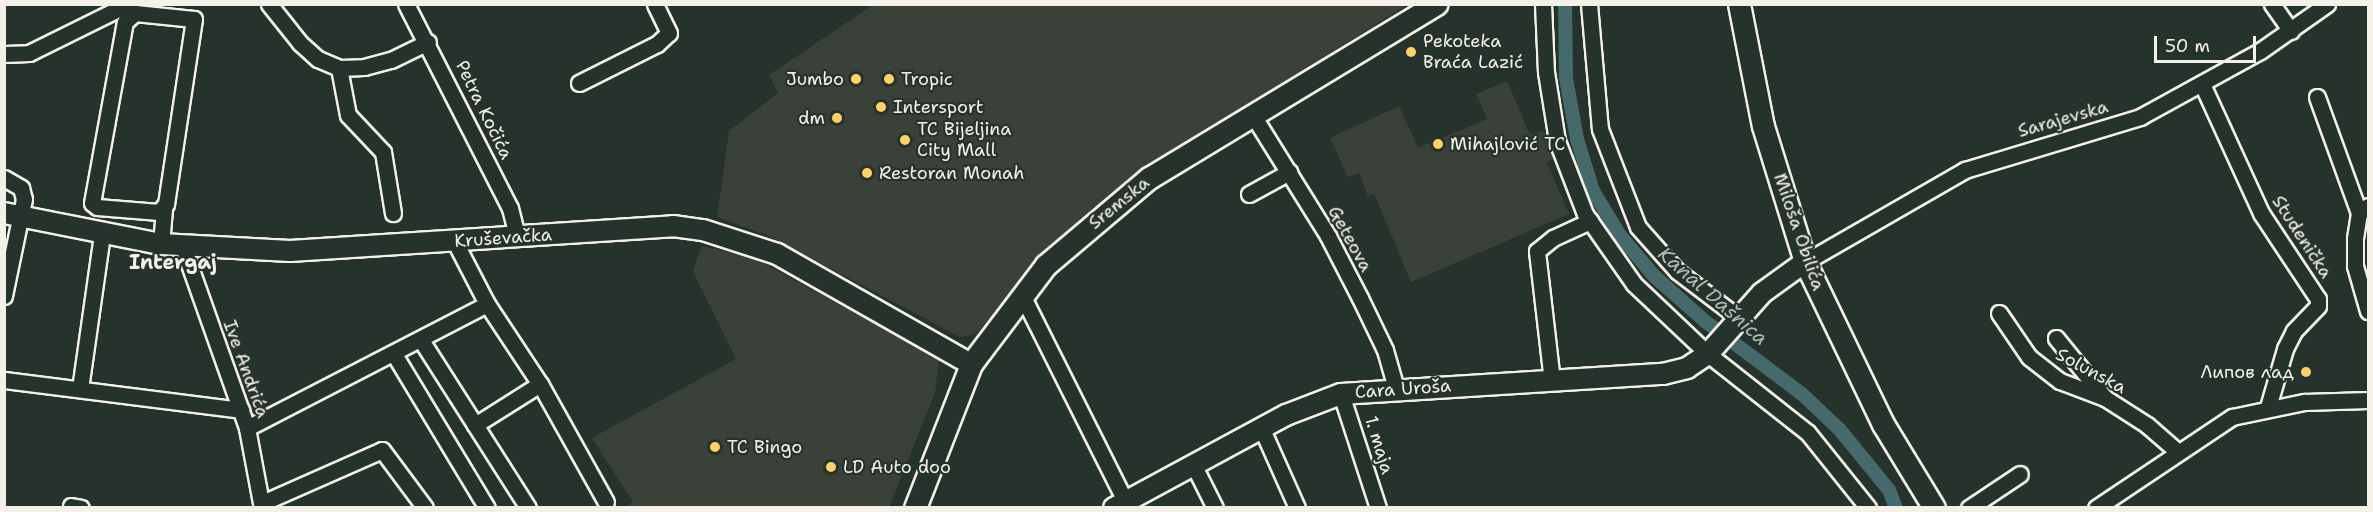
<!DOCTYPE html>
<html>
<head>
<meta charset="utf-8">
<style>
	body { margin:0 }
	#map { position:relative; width:2373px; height:512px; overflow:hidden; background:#26332d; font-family:"Shantell Sans",sans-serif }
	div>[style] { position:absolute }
	.built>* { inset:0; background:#3a4138 }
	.canal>* { height:14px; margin:-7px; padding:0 7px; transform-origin:7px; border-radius:7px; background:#466a6b }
	.roads { filter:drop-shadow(2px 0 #f4f1e8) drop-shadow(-2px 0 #f4f1e8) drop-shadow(0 2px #f4f1e8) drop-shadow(0 -2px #f4f1e8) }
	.minor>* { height:15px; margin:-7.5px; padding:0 7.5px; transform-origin:7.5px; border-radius:7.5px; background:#26332d }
	.tertiary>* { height:20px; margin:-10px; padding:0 10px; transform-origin:10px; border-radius:10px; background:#26332d }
	.secondary>* { height:21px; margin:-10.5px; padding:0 10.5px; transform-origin:10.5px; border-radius:10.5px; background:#26332d }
	.dots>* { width:16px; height:16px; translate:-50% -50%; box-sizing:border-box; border:3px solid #26332d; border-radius:50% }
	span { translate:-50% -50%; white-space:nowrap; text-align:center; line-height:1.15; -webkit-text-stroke:4.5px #26332d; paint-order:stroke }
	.poi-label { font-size:18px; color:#f4f1e8 }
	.left { translate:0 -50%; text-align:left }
	.right { translate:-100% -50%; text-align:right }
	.street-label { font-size:18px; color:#f4f1e8 }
	.neighbourhood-label { font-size:20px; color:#f4f1e8; font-weight:700 }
	.water-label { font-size:20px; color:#aebbb6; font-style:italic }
	.frame { position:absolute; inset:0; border:6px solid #f4f1e8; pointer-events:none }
	.scale { position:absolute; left:2154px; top:36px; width:102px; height:27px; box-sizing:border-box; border:3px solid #f4f1e8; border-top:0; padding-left:8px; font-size:18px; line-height:21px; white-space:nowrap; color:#f4f1e8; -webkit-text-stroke:4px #26332d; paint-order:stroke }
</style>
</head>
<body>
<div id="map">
	<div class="built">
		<i style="clip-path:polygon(873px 5px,1407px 5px,1159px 160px,1084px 216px,976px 334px,960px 337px,767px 235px,717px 217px,729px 131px,778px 93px,769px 75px)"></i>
		<i style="clip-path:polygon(1507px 81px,1530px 135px,1542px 131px,1548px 136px,1556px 157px,1547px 163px,1569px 214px,1411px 282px,1374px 193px,1368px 196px,1359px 173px,1348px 177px,1330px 138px,1399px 106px,1418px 148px,1487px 119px,1476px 94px)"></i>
		<i style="clip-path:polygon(701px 246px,752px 257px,939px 359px,935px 393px,889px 507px,626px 507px,633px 502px,592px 438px,736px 359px,693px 272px)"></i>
	</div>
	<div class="canal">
		<i style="left:1565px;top:4px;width:74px;rotate:89.2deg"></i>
		<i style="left:1566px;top:78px;width:62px;rotate:79.8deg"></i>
		<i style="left:1577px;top:139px;width:54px;rotate:72.9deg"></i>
		<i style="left:1593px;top:191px;width:50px;rotate:58.8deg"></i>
		<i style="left:1619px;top:234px;width:53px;rotate:50.3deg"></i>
		<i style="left:1653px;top:275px;width:71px;rotate:41.6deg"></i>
		<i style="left:1706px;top:322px;width:120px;rotate:36.9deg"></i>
		<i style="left:1802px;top:394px;width:52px;rotate:43.5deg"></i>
		<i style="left:1840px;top:430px;width:77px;rotate:50.8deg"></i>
		<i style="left:1889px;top:490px;width:19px;rotate:69deg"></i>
	</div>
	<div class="roads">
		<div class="minor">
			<i style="left:269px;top:4px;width:50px;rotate:51.5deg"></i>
			<i style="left:300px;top:43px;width:24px;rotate:42deg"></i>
			<i style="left:318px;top:59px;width:23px;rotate:23deg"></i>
			<i style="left:339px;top:68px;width:25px;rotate:-2deg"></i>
			<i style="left:364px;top:67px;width:28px;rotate:-15deg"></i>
			<i style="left:391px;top:60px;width:41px;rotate:-25.9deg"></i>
			<i style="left:406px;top:4px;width:229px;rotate:63deg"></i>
			<i style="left:510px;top:208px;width:30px;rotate:76deg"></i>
			<i style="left:1543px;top:4px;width:68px;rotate:87.5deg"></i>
			<i style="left:1546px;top:72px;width:70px;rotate:80.9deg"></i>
			<i style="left:1557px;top:141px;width:78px;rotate:69deg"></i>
			<i style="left:1585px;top:214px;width:85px;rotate:55deg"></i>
			<i style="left:1634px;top:284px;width:102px;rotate:43.4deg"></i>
			<i style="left:1708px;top:354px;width:127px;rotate:38.3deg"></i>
			<i style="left:1808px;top:433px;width:96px;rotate:51.3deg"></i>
			<i style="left:1589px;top:4px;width:125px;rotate:85deg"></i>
			<i style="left:1600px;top:129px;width:105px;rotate:68.8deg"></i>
			<i style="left:1638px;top:227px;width:59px;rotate:48.4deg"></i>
			<i style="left:1677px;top:271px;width:79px;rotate:37.3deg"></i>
			<i style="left:2272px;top:4px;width:33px;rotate:55deg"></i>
			<i style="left:135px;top:13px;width:59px;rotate:5.8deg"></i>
			<i style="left:194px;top:19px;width:187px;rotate:98.6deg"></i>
			<i style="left:166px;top:204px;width:11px;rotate:131deg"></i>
			<i style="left:159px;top:212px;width:62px;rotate:-175.4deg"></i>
			<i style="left:97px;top:207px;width:6px;rotate:-141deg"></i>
			<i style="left:92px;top:203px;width:184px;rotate:-79.7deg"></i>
			<i style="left:125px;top:22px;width:13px;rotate:-42deg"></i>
			<i style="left:4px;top:54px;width:25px;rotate:-2deg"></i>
			<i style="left:29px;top:53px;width:110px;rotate:-26.3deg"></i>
			<i style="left:339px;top:68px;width:48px;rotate:79.2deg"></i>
			<i style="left:348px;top:115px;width:51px;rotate:46.6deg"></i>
			<i style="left:383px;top:152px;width:62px;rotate:80.7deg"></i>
			<i style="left:579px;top:83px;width:87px;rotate:-26.6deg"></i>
			<i style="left:657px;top:44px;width:16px;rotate:-43deg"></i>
			<i style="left:669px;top:33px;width:32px;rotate:-116deg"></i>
			<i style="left:2202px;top:84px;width:142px;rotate:65.4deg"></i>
			<i style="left:2261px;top:213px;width:103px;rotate:56.5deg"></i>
			<i style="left:2318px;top:299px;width:7px;rotate:90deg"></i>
			<i style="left:2318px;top:306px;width:35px;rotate:134deg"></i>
			<i style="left:2294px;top:331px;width:20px;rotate:117deg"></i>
			<i style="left:2285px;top:349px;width:60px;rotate:106.3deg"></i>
			<i style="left:2317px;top:97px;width:123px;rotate:70.1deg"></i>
			<i style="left:1254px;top:117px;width:140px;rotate:58.1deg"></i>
			<i style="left:1328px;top:236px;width:70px;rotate:62.7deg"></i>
			<i style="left:1360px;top:298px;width:58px;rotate:64.3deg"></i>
			<i style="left:1385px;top:350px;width:40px;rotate:74deg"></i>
			<i style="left:4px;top:178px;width:20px;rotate:30deg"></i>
			<i style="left:21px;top:188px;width:11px;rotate:75deg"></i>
			<i style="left:24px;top:199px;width:99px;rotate:101.7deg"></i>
			<i style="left:1249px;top:194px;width:46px;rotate:-28.8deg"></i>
			<i style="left:2368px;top:206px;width:11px;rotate:142deg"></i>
			<i style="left:2359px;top:213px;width:26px;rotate:99deg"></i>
			<i style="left:2355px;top:239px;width:27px;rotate:90deg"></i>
			<i style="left:2355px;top:266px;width:47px;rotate:73.9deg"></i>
			<i style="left:161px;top:244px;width:35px;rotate:-85deg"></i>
			<i style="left:183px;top:247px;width:192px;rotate:70.5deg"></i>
			<i style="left:247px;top:428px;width:81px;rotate:79.4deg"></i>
			<i style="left:1805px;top:262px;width:185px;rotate:-29.9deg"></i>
			<i style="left:1965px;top:170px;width:183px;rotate:-16.8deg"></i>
			<i style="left:2140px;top:117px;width:137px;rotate:-28.8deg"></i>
			<i style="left:2260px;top:51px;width:82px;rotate:-35deg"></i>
			<i style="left:1022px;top:295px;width:230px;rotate:63.4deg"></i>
			<i style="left:487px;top:304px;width:96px;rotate:56.5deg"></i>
			<i style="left:540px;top:384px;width:135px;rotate:60.8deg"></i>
			<i style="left:1999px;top:313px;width:53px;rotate:55.7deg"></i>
			<i style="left:2029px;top:357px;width:39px;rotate:38deg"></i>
			<i style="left:2060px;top:381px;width:48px;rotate:20.7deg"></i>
			<i style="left:2105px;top:398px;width:50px;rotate:32.7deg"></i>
			<i style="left:2147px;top:425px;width:41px;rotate:41.1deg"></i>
			<i style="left:2056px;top:338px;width:77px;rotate:50.8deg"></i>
			<i style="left:421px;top:340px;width:199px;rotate:57.5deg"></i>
			<i style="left:394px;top:354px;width:180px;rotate:58.9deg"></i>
			<i style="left:4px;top:380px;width:239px;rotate:7.2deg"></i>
			<i style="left:1552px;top:381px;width:131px;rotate:-96.6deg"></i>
			<i style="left:1537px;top:251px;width:21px;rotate:-39deg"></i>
			<i style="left:1553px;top:238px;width:41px;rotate:-24.7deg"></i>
			<i style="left:80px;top:389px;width:157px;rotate:-81.9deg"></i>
			<i style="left:1341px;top:394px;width:120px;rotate:72deg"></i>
			<i style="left:475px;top:425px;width:77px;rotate:-32.2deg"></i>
			<i style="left:1261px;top:427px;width:89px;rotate:66deg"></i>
			<i style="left:247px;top:428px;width:270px;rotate:-27.3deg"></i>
			<i style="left:487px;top:304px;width:70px;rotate:-117.3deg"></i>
			<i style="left:1193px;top:464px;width:49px;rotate:63.4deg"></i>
			<i style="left:262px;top:503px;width:131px;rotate:-23.8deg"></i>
			<i style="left:382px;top:450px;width:72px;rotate:53.4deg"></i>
			<i style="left:71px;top:506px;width:10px;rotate:11deg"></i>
			<i style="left:1969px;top:508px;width:61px;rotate:-33.7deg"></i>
			<i style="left:2096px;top:508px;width:164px;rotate:-33.8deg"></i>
			<i style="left:2232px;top:417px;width:74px;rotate:-11.8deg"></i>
			<i style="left:2304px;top:402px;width:64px;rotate:-1.8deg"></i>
		</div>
		<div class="tertiary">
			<i style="left:4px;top:213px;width:160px;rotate:11.2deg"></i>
			<i style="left:161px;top:244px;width:129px;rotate:3.1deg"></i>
			<i style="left:290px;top:251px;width:384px;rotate:-3.7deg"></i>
			<i style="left:673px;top:226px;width:30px;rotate:8deg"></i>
			<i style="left:703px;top:230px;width:78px;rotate:18deg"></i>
			<i style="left:777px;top:254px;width:223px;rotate:29.6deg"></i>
			<i style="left:1114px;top:508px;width:196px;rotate:-28.4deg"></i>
			<i style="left:1286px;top:415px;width:59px;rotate:-20.9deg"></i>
			<i style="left:1341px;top:394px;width:323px;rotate:-3.6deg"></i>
			<i style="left:1663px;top:374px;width:25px;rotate:-14deg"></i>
			<i style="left:1687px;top:368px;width:25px;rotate:-34deg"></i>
			<i style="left:1708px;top:354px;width:81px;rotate:-48.5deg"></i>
			<i style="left:1762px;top:293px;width:53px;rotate:-35.8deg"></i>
		</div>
		<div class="secondary">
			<i style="left:1739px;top:4px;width:124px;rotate:78.9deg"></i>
			<i style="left:1763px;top:126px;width:142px;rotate:72.8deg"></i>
			<i style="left:1805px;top:262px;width:180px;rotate:64.3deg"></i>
			<i style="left:1883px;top:424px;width:98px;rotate:58.7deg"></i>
			<i style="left:915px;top:508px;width:155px;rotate:-68.7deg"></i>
			<i style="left:971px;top:364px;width:124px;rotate:-52.9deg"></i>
			<i style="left:1046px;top:265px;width:135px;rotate:-40.2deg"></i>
			<i style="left:1149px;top:178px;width:336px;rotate:-31.2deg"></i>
		</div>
	</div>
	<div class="dots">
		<i style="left:1411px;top:52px;background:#ffd166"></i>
		<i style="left:856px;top:79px;background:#ffd166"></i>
		<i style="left:889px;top:79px;background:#ffd166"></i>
		<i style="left:881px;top:107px;background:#ffd166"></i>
		<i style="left:837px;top:118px;background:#ffd166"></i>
		<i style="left:905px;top:140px;background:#ffd166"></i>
		<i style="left:1438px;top:144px;background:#ffd166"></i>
		<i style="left:867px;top:173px;background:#ffd166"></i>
		<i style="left:2306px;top:372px;background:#ffd166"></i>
		<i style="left:715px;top:447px;background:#ffd166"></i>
		<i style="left:831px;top:467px;background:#ffd166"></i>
	</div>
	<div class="poi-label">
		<span class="left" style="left:1423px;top:52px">Pekoteka<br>Braća Lazić</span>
		<span class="right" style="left:844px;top:79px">Jumbo</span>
		<span class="left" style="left:901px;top:79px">Tropic</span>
		<span class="left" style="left:893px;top:107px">Intersport</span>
		<span class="right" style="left:825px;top:118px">dm</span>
		<span class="left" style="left:917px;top:140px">TC Bijeljina<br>City Mall</span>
		<span class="left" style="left:1450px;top:144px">Mihajlović TC</span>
		<span class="left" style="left:879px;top:173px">Restoran Monah</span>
		<span class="right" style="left:2294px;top:372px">Липов лад</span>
		<span class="left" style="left:727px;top:447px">TC Bingo</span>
		<span class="left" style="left:843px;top:467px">LD Auto doo</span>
	</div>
	<div class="street-label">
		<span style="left:484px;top:110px;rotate:64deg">Petra Kočića</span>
		<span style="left:2063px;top:119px;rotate:-16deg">Sarajevska</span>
		<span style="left:1119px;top:203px;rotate:-39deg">Sremska</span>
		<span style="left:1799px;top:232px;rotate:71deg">Miloša Obilića</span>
		<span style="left:2302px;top:237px;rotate:57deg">Studenička</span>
		<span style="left:503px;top:238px;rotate:-4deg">Kruševačka</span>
		<span style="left:1350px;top:239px;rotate:61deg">Geteova</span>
		<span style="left:246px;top:369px;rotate:70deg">Ive Andrića</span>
		<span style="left:2091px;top:371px;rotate:28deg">Solunska</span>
		<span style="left:1403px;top:389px;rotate:-4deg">Cara Uroša</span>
		<span style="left:1379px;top:445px;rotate:73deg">1. maja</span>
	</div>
	<div class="neighbourhood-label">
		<span style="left:173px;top:262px">Intergaj</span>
	</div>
	<div class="water-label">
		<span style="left:1713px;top:296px;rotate:41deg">Kanal Dašnica</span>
	</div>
	<div class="frame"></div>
	<div class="scale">50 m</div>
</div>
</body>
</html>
